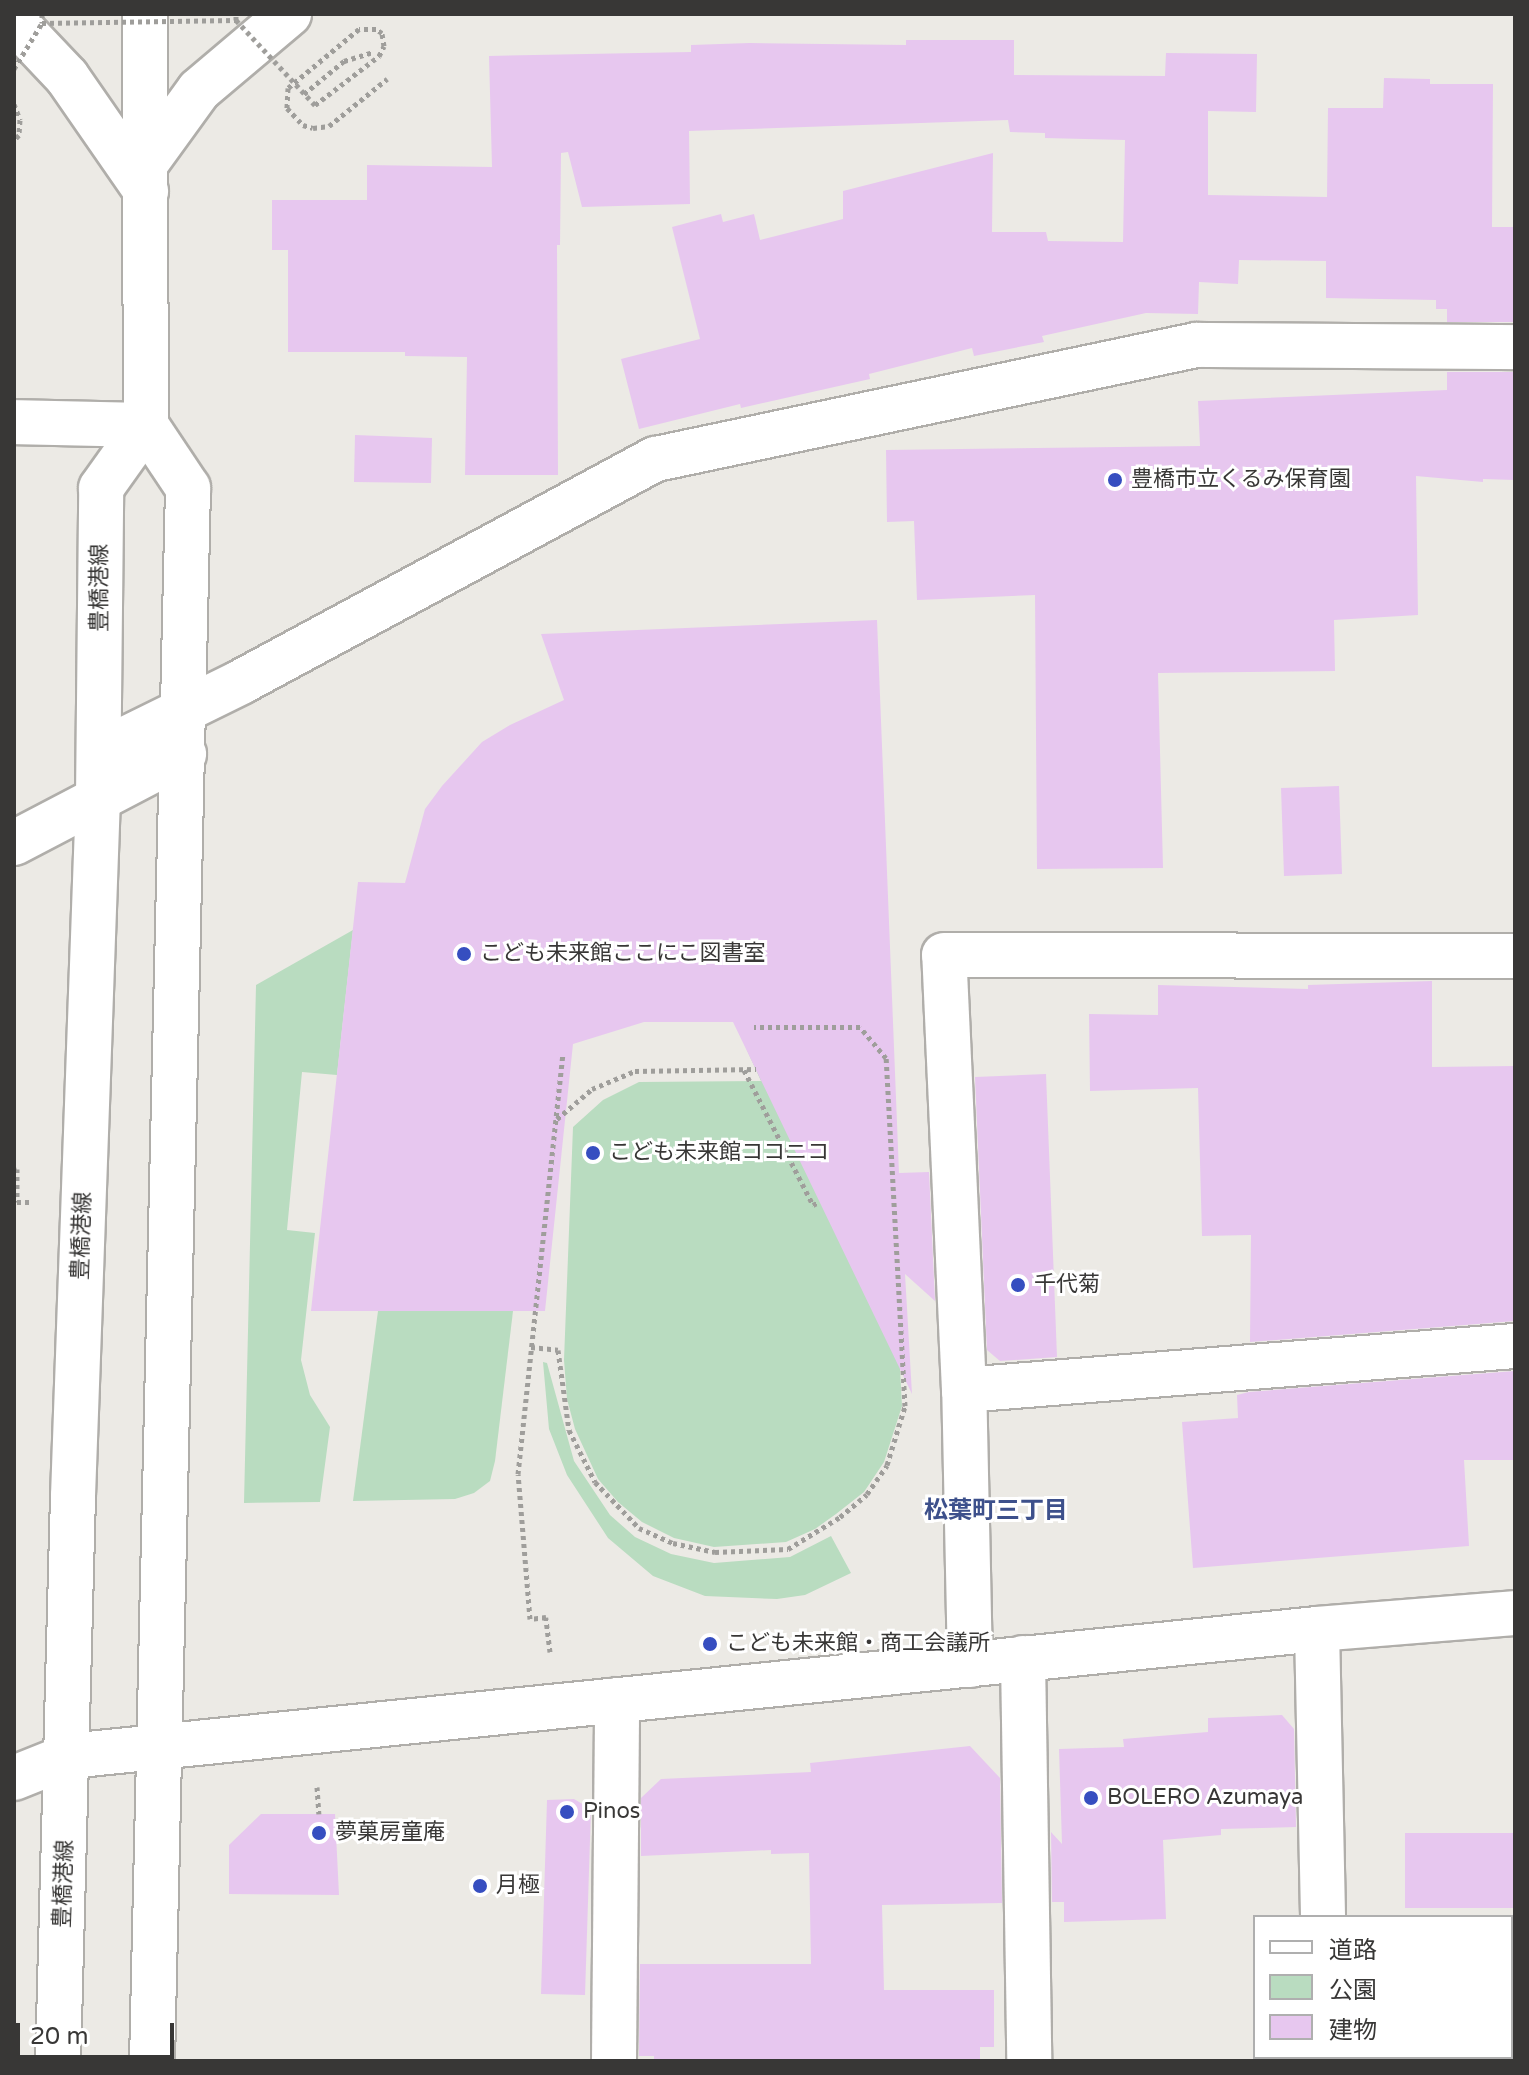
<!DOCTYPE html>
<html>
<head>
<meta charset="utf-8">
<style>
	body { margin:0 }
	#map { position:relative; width:1529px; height:2075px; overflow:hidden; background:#eceae5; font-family:"Varela Round","Noto Sans JP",sans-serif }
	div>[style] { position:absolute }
	.green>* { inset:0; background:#b9dcc0 }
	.building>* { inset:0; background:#e7c7ef }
	.path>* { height:5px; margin-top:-2.5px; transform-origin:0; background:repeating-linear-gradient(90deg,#9f9e9b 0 4px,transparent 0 8px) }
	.roads { filter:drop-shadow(2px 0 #b0aeaa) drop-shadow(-2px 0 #b0aeaa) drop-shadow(0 2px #b0aeaa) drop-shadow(0 -2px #b0aeaa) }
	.minor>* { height:44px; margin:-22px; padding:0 22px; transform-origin:22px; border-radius:22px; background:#fff }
	.major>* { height:44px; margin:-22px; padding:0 22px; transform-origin:22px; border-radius:22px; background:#fff }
	.path-bridge>* { height:5px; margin-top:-2.5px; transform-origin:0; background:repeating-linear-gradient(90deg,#9f9e9b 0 4px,transparent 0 8px) }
	.dots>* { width:22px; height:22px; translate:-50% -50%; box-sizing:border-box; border:4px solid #fff; border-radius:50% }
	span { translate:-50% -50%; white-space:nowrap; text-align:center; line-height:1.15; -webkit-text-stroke:6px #fff; paint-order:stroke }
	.poi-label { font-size:22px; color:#383736 }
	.left { translate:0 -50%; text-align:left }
	.street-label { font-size:22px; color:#383736 }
	.neighbourhood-label { font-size:24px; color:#3d508b; font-weight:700 }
	.frame { position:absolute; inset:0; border:16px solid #383736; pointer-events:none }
	.legend { position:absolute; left:1253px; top:1915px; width:260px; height:144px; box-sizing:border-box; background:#fff; border:2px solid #afafaf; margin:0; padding:10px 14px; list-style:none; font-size:24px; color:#383736 }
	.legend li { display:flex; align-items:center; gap:16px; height:40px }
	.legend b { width:40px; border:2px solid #afafaf }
	.scale { position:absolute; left:16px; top:2023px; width:158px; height:36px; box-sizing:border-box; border:4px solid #383736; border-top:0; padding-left:10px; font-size:24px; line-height:28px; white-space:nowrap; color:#383736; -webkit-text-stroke:6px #fff; paint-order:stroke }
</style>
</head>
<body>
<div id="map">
	<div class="green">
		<i style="clip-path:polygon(353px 930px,337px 1075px,302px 1072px,287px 1230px,315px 1233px,301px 1360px,310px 1395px,330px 1427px,320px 1502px,244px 1503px,256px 985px)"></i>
		<i style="clip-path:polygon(746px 1048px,897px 1311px,902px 1406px,884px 1462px,864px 1492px,836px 1514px,815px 1529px,786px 1542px,714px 1547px,674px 1538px,642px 1522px,618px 1502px,598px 1479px,575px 1429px,567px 1399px,564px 1360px,573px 1127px,603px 1100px,639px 1082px,761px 1081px)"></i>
		<i style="clip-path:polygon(378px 1311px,513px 1311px,495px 1461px,490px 1481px,474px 1493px,455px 1499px,353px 1501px)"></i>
		<i style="clip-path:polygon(543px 1362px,547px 1363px,574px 1461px,610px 1515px,635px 1537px,671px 1554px,714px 1563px,790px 1557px,831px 1536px,851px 1573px,805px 1595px,777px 1599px,705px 1596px,653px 1576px,608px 1538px,567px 1475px,549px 1429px)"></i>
	</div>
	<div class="building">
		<i style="clip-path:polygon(906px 40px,1014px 40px,1014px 75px,1165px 76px,1166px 53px,1257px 54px,1256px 112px,1208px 111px,1208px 195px,1327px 197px,1328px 108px,1383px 108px,1384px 78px,1430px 79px,1430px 84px,1493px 84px,1492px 227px,1515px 227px,1515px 322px,1447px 322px,1447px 309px,1436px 309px,1436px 300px,1326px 298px,1326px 261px,1239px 260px,1238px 284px,1199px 282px,1198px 314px,1146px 313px,1042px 336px,1044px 342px,974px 356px,972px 348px,869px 374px,870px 379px,741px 408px,740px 404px,639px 429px,621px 359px,700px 339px,672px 227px,721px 214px,723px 222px,754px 214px,760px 240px,843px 219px,843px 191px,993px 153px,992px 232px,1046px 232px,1048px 241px,1123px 242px,1125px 140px,1045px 138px,1045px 133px,1010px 132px,1008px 120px,689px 131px,690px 204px,582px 207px,568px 152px,561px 153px,560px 245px,557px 245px,558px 475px,465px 475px,467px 357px,405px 356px,405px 352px,288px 352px,288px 250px,272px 250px,272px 200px,367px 200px,367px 165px,492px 167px,489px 56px,691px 52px,691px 45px,750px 43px,906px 45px)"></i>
		<i style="clip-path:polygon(1447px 372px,1515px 372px,1515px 480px,1483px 479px,1483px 482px,1416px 476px,1418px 615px,1334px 620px,1335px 671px,1158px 673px,1163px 868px,1037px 869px,1035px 595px,917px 600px,914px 521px,887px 522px,886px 450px,1200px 446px,1198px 401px,1447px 390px)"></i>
		<i style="clip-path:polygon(355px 435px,432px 438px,431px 483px,354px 482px)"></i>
		<i style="clip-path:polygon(877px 620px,899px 1173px,929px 1172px,935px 1301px,905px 1274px,912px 1394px,733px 1022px,644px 1022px,573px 1044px,545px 1311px,311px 1311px,358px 882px,405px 883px,425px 809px,442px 786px,482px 742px,510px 725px,564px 700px,541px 634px)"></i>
		<i style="clip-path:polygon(1339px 786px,1342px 874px,1284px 876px,1281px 788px)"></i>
		<i style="clip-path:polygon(1432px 981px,1432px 1067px,1515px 1066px,1515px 1321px,1250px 1342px,1251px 1235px,1202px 1236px,1198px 1088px,1090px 1091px,1089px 1014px,1158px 1015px,1158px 985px,1308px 989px,1308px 985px)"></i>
		<i style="clip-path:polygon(1046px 1074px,1057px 1357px,1000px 1361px,987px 1350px,975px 1077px)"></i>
		<i style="clip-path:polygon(1515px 1371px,1515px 1460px,1464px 1460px,1469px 1546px,1193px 1568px,1182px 1422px,1238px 1418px,1237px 1395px,1249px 1392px)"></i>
		<i style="clip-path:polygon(1282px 1715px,1294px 1729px,1296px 1827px,1221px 1829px,1221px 1835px,1163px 1840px,1166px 1919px,1064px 1922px,1064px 1902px,1052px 1902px,1051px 1832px,1062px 1844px,1059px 1749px,1124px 1747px,1123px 1739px,1208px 1732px,1208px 1718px)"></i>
		<i style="clip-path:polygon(970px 1746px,1000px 1778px,1002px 1903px,882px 1905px,884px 1990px,994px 1990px,994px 2047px,980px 2047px,980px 2061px,654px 2061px,654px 2056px,639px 2056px,640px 1964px,811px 1964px,809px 1853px,771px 1854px,771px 1850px,641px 1856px,641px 1798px,661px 1779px,811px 1772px,810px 1763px)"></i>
		<i style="clip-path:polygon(574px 1799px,591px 1809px,585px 1995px,541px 1994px,547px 1800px)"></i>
		<i style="clip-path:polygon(261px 1814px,335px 1814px,339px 1895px,229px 1894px,229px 1845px)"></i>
		<i style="clip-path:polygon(1405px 1833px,1515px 1833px,1515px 1908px,1405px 1908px)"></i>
	</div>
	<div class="path">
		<i style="left:304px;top:94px;width:52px;rotate:-39.5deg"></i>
		<i style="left:344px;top:61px;width:31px;rotate:-17deg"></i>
		<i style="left:14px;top:104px;width:17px;rotate:69deg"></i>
		<i style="left:20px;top:120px;width:15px;rotate:94deg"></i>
		<i style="left:19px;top:135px;width:7px;rotate:135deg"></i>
		<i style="left:315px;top:105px;width:81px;rotate:-37.4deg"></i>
		<i style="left:379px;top:56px;width:11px;rotate:-63deg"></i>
		<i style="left:384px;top:46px;width:13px;rotate:-99deg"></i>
		<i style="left:382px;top:33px;width:7px;rotate:-146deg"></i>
		<i style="left:376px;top:29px;width:17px;rotate:180deg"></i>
		<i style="left:359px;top:29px;width:92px;rotate:140.3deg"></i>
		<i style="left:288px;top:88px;width:20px;rotate:93deg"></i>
		<i style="left:287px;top:108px;width:23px;rotate:47deg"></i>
		<i style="left:303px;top:125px;width:10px;rotate:17deg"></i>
		<i style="left:313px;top:128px;width:16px;rotate:-7deg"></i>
		<i style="left:329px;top:126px;width:75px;rotate:-39deg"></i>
		<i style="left:744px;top:1070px;width:152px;rotate:62.9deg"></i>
		<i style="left:813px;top:1205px;width:7px;rotate:-27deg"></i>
		<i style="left:557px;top:1119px;width:46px;rotate:-40.6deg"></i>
		<i style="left:592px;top:1089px;width:47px;rotate:-22.7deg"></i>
		<i style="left:635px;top:1071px;width:121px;rotate:-0.9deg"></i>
		<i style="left:14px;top:1170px;width:3px;rotate:-18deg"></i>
		<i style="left:17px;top:1169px;width:33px;rotate:90deg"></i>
		<i style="left:17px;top:1202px;width:12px"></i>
		<i style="left:531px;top:1347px;width:27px;rotate:6deg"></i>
		<i style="left:558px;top:1350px;width:81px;rotate:82.2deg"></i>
		<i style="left:569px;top:1430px;width:58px;rotate:63.4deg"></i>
		<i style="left:595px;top:1482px;width:64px;rotate:46.3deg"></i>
		<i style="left:639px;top:1528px;width:37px;rotate:24deg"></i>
		<i style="left:673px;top:1543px;width:43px;rotate:12.1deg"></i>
		<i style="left:715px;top:1552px;width:73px;rotate:-2.4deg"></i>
		<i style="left:788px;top:1549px;width:61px;rotate:-31.6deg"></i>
		<i style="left:840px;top:1517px;width:35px;rotate:-40deg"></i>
		<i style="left:867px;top:1494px;width:35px;rotate:-55deg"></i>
		<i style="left:887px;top:1465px;width:62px;rotate:-73deg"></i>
		<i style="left:905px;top:1406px;width:349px;rotate:-93.1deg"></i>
		<i style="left:886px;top:1058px;width:40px;rotate:-130deg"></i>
		<i style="left:860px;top:1027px;width:106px;rotate:180deg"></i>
		<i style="left:550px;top:1652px;width:35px;rotate:-97deg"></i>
		<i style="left:546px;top:1617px;width:16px;rotate:173deg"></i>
		<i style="left:530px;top:1619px;width:145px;rotate:-94.7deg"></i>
		<i style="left:518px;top:1474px;width:421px;rotate:-83.9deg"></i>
		<i style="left:317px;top:1787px;width:27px;rotate:86deg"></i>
	</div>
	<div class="roads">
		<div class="minor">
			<i style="left:14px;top:422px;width:132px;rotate:1.3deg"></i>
			<i style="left:99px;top:752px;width:158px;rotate:-26.2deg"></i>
			<i style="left:241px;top:682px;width:471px;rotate:-28.3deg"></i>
			<i style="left:656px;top:459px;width:552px;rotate:-11.92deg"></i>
			<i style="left:1196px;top:345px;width:319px;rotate:0.4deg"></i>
			<i style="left:14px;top:843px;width:192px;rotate:-27.6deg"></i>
			<i style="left:964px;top:1390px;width:553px;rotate:-4.57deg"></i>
			<i style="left:1317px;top:1629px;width:288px;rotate:88.8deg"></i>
			<i style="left:1023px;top:1658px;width:403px;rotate:89.1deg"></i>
			<i style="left:970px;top:1665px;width:275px;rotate:-91.2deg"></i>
			<i style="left:964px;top:1390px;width:435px;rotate:-92.6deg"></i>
			<i style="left:944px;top:955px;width:571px;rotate:0.1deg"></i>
			<i style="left:14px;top:1778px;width:59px;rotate:-21.8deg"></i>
			<i style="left:69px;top:1756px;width:1254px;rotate:-5.81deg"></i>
			<i style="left:1317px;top:1629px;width:199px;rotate:-4.6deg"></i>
			<i style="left:1326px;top:2057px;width:4px;rotate:90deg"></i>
			<i style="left:614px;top:2061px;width:361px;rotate:-89.5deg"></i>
		</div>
		<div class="major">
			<i style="left:145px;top:14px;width:411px;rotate:89.9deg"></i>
			<i style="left:146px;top:425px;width:76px;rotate:56.3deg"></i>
			<i style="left:188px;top:488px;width:1573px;rotate:91.31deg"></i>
			<i style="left:14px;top:21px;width:77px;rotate:46.6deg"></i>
			<i style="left:67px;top:77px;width:139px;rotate:55.3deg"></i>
			<i style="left:146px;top:163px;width:90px;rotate:-54deg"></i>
			<i style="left:199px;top:90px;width:118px;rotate:-40.2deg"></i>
			<i style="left:58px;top:2061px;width:565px;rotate:-88.48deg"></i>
			<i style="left:73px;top:1496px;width:698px;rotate:-87.95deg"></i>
			<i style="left:98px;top:798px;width:310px;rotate:-89.4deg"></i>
			<i style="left:101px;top:488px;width:77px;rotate:-54.5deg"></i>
		</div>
	</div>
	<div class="path-bridge">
		<i style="left:42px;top:14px;width:9px;rotate:90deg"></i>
		<i style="left:42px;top:23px;width:194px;rotate:-0.9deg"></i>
		<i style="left:236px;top:20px;width:6px;rotate:-90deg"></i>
		<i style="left:236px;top:20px;width:116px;rotate:47.1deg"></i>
		<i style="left:14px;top:69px;width:54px;rotate:-58.7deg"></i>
	</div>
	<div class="dots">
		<i style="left:1115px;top:480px;background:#364ec0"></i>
		<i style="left:464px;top:954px;background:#364ec0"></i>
		<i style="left:593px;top:1153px;background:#364ec0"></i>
		<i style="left:1018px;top:1285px;background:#364ec0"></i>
		<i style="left:710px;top:1644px;background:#364ec0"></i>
		<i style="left:1091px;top:1798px;background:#364ec0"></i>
		<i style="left:567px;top:1812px;background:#364ec0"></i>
		<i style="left:319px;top:1833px;background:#364ec0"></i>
		<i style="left:480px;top:1886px;background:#364ec0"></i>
	</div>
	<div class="poi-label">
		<span class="left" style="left:1131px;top:480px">豊橋市立くるみ保育園</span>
		<span class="left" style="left:480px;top:954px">こども未来館ここにこ図書室</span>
		<span class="left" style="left:609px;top:1153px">こども未来館ココニコ</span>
		<span class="left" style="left:1034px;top:1285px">千代菊</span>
		<span class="left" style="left:726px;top:1644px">こども未来館・商工会議所</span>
		<span class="left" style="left:1107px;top:1798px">BOLERO Azumaya</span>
		<span class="left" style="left:583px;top:1812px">Pinos</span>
		<span class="left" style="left:335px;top:1833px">夢菓房童庵</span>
		<span class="left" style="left:496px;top:1886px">月極</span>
	</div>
	<div class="street-label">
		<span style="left:100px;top:588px;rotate:-90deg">豊橋港線</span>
		<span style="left:82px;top:1236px;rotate:-88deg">豊橋港線</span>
		<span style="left:64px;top:1884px;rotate:-88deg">豊橋港線</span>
	</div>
	<div class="neighbourhood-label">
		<span style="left:996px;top:1511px">松葉町三丁目</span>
	</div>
	<div class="frame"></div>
	<ul class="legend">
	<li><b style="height:10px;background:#fff"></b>道路</li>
	<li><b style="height:22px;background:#b9dcc0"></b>公園</li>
	<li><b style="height:22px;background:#e7c7ef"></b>建物</li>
	</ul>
	<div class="scale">20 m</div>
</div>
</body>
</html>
